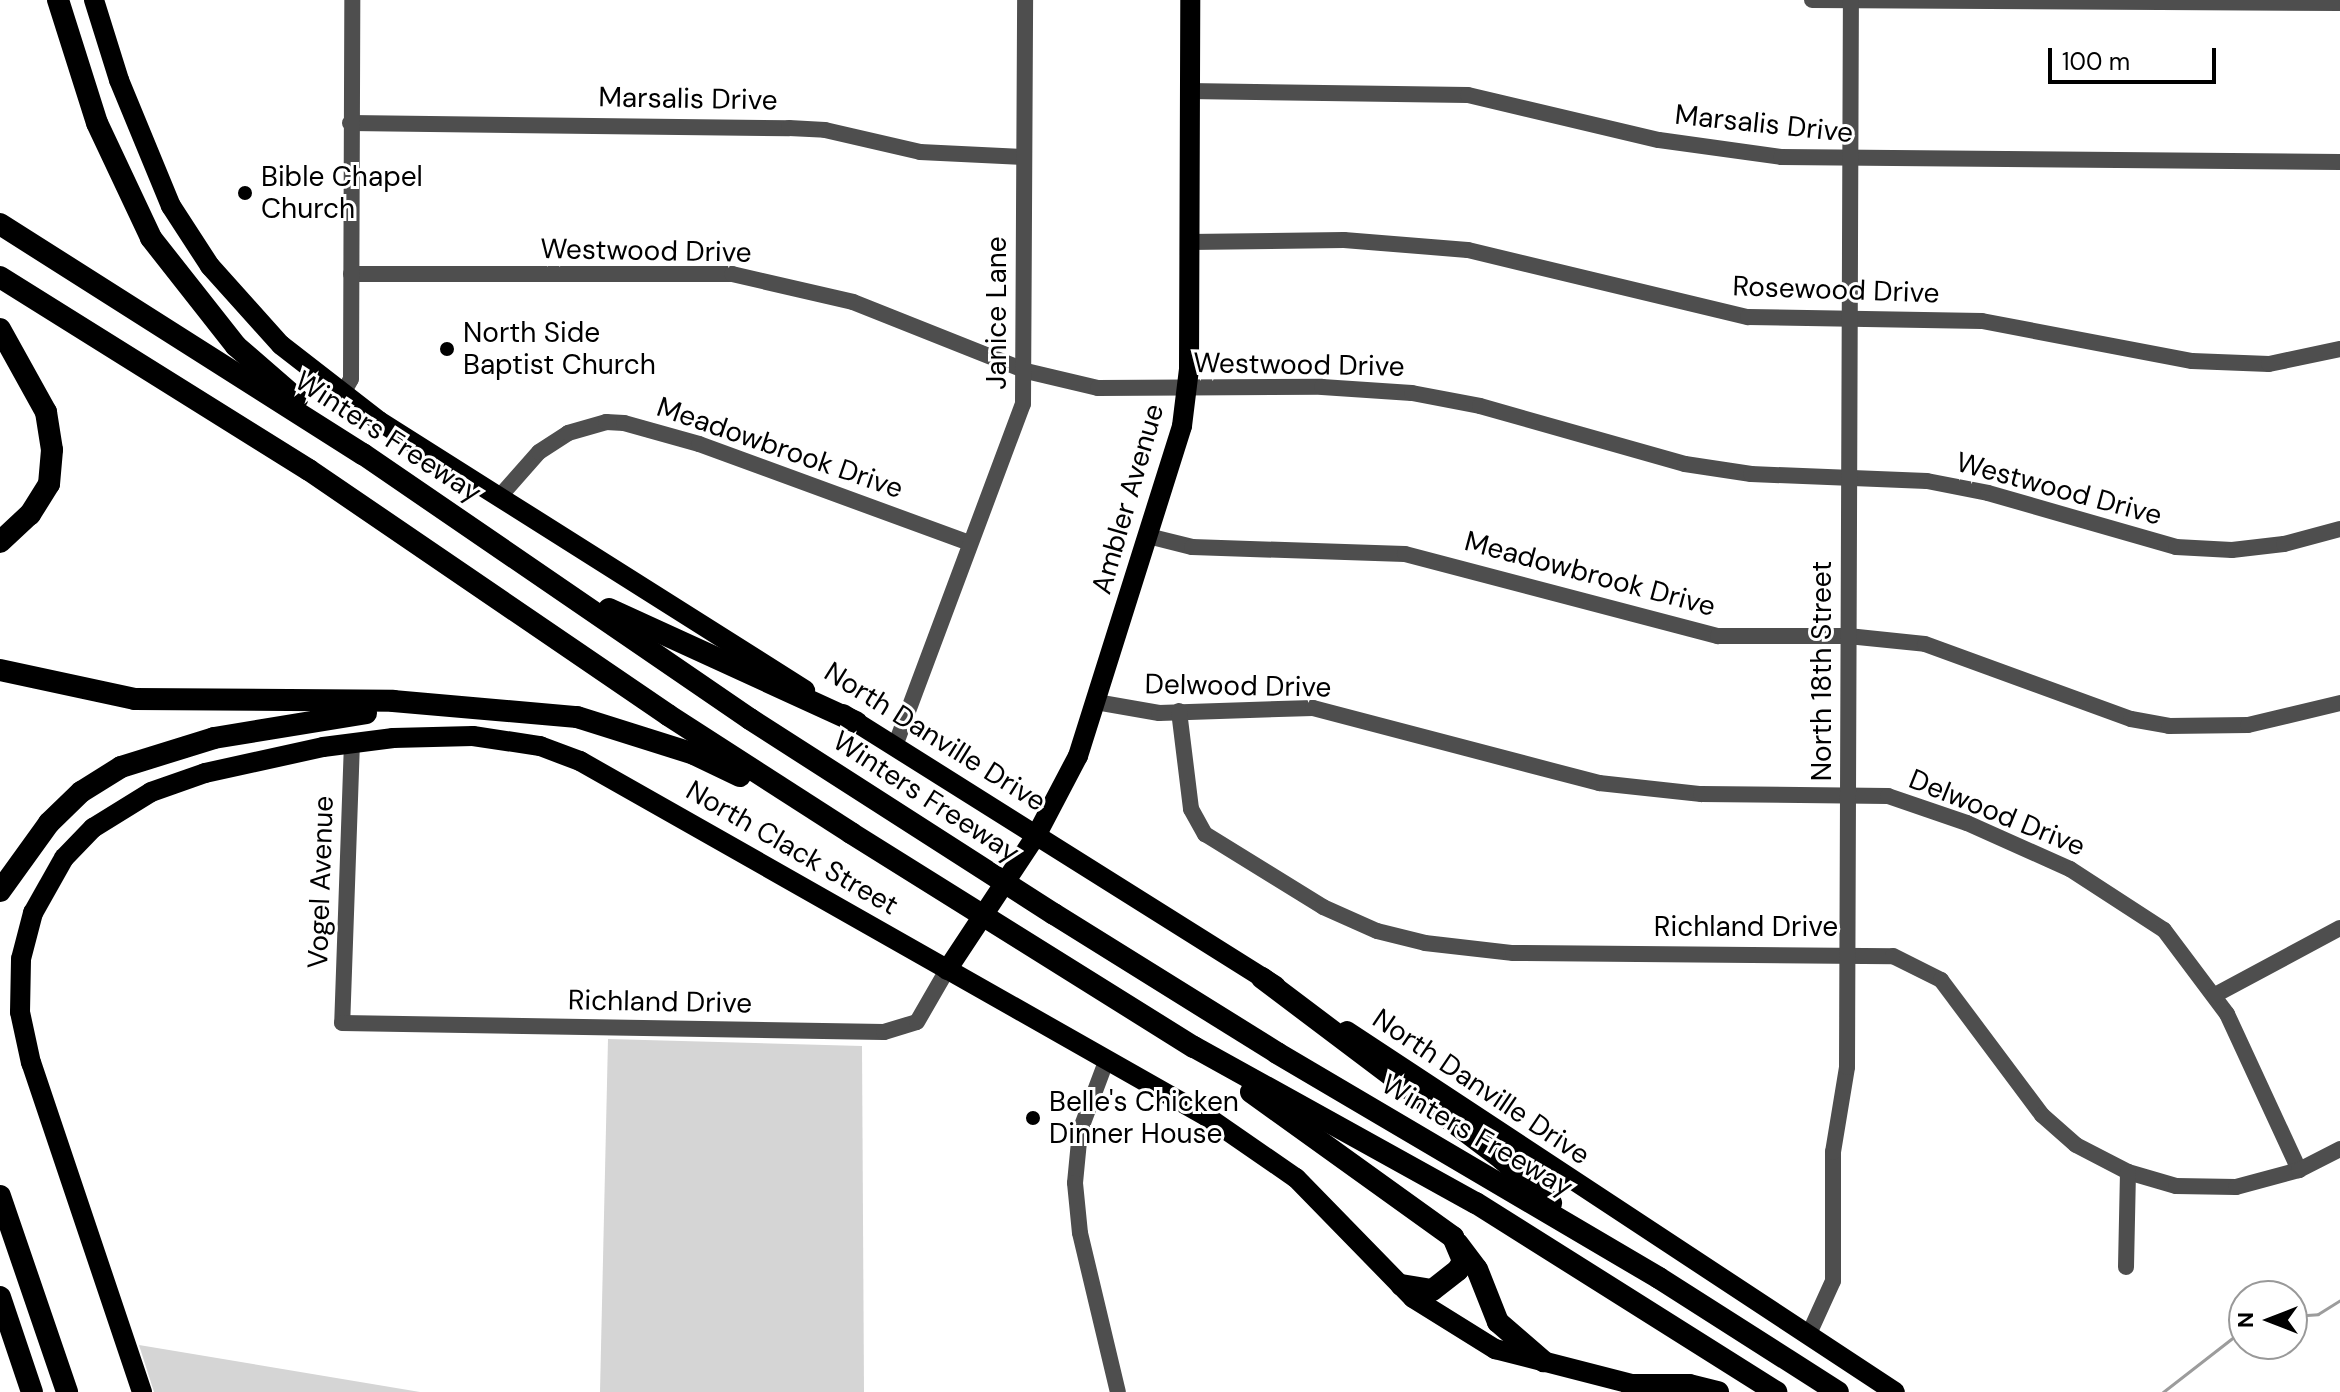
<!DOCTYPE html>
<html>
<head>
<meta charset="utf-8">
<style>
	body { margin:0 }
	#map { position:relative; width:2340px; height:1392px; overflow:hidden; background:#fff; font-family:"DM Sans",sans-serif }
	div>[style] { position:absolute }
	.green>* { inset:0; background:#d5d5d5 }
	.stream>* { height:3px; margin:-1.5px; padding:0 1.5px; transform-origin:1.5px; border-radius:1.5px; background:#9c9c9c }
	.minor>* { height:16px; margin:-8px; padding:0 8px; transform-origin:8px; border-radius:8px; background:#4e4e4e }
	.major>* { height:20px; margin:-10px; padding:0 10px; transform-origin:10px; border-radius:10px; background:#000 }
	.highway>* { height:22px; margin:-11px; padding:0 11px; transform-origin:11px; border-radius:11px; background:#000 }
	.dots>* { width:22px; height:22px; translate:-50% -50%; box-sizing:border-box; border:4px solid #fff; border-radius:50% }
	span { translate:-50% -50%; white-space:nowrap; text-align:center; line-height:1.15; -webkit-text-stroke:6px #fff; paint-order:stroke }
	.street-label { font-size:28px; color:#000 }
	.poi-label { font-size:28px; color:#000 }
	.left { translate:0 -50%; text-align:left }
	.north { position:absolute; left:2228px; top:1280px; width:80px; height:80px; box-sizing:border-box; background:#fff; border:2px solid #999; border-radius:50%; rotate:270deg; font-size:22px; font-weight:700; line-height:32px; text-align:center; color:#000 }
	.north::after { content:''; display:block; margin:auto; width:28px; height:36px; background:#000; clip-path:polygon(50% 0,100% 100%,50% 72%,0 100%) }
	.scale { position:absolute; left:2048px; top:48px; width:168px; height:36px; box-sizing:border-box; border:4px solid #000; border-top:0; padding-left:10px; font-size:24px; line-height:28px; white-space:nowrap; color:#000; -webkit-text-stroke:6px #fff; paint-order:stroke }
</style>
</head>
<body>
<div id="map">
	<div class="green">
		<i style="clip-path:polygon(608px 1039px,862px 1046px,864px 1392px,600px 1392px)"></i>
		<i style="clip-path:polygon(139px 1345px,420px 1392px,154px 1392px)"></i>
	</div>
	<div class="stream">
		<i style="left:2292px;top:1316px;width:26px;rotate:-4deg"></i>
		<i style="left:2318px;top:1314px;width:26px;rotate:-32deg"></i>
		<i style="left:2163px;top:1392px;width:103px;rotate:-37.9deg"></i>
	</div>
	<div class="minor">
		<i style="left:1812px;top:0;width:528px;rotate:0.33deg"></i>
		<i style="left:1188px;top:91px;width:280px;rotate:0.8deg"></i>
		<i style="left:1468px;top:95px;width:196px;rotate:13.3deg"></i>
		<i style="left:1659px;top:140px;width:123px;rotate:7.9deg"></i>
		<i style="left:1781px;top:157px;width:559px;rotate:0.51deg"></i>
		<i style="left:350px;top:123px;width:439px;rotate:0.7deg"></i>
		<i style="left:789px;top:128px;width:36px;rotate:3deg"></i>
		<i style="left:825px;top:130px;width:98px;rotate:13deg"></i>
		<i style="left:920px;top:152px;width:103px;rotate:2.8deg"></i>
		<i style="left:1189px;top:242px;width:155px;rotate:-0.7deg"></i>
		<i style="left:1344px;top:240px;width:124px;rotate:4.6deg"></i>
		<i style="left:1468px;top:250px;width:288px;rotate:13.5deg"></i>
		<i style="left:1748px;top:317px;width:234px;rotate:1deg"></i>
		<i style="left:1982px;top:321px;width:214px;rotate:10.8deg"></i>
		<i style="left:2192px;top:361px;width:77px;rotate:2.2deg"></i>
		<i style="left:2269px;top:364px;width:73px;rotate:-11.9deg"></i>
		<i style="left:351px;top:274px;width:381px"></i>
		<i style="left:732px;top:274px;width:124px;rotate:13deg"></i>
		<i style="left:853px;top:302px;width:186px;rotate:21.7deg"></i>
		<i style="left:1026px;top:371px;width:74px;rotate:13.3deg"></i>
		<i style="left:1098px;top:388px;width:224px;rotate:-0.3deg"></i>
		<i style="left:1322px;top:387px;width:90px;rotate:3.8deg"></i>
		<i style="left:1412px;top:393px;width:69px;rotate:10.8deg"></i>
		<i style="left:1480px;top:406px;width:213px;rotate:15.8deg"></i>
		<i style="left:1685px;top:464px;width:67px;rotate:8.6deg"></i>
		<i style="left:1751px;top:474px;width:176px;rotate:2.3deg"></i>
		<i style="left:1927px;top:481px;width:62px;rotate:11.1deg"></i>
		<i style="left:1988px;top:493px;width:196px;rotate:16deg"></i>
		<i style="left:2176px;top:547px;width:56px;rotate:3.1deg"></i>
		<i style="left:2232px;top:550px;width:52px;rotate:-6.6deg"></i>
		<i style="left:2284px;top:544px;width:58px;rotate:-15deg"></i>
		<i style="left:342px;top:395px;width:18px;rotate:-61deg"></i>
		<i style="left:351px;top:379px;width:379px;rotate:-89.8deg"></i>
		<i style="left:501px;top:495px;width:57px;rotate:-48.5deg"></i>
		<i style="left:539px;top:452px;width:35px;rotate:-33deg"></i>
		<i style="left:568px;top:433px;width:40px;rotate:-16deg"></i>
		<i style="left:606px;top:422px;width:18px;rotate:3deg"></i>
		<i style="left:624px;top:423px;width:78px;rotate:15.6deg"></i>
		<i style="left:699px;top:444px;width:288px;rotate:20.1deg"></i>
		<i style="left:1148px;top:536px;width:45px;rotate:14deg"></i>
		<i style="left:1192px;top:547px;width:213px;rotate:1.9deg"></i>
		<i style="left:1405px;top:554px;width:324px;rotate:14.7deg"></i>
		<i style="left:1718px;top:636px;width:130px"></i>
		<i style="left:1848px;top:636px;width:77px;rotate:5.9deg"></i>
		<i style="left:1925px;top:644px;width:219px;rotate:20deg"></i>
		<i style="left:2131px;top:719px;width:39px;rotate:10deg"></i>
		<i style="left:2169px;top:726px;width:79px;rotate:-0.7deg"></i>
		<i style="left:2248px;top:725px;width:95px;rotate:-13.4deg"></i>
		<i style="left:1096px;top:702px;width:64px;rotate:9.9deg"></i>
		<i style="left:1159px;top:713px;width:154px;rotate:-1.9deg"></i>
		<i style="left:1313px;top:708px;width:296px;rotate:14.7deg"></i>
		<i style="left:1599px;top:783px;width:103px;rotate:6.2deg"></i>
		<i style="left:1701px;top:794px;width:187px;rotate:0.6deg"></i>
		<i style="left:1888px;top:796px;width:83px;rotate:18.9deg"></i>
		<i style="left:1967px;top:823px;width:113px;rotate:24.1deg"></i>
		<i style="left:2070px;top:869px;width:112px;rotate:33deg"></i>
		<i style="left:2164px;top:930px;width:105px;rotate:53.1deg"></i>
		<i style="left:2227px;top:1014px;width:172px;rotate:65.2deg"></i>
		<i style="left:1179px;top:711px;width:99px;rotate:83deg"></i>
		<i style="left:1191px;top:809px;width:29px;rotate:61deg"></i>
		<i style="left:1205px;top:834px;width:139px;rotate:31.7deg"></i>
		<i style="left:1323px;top:907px;width:59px;rotate:24deg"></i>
		<i style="left:1377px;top:931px;width:49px;rotate:14deg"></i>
		<i style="left:1425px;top:943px;width:89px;rotate:6.5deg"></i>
		<i style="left:1513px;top:953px;width:380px;rotate:0.5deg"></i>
		<i style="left:1893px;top:956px;width:54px;rotate:26.6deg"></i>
		<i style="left:1941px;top:980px;width:169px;rotate:53.2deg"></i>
		<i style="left:2042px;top:1115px;width:45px;rotate:41.4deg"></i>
		<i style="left:2076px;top:1145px;width:59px;rotate:27.4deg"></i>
		<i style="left:2128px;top:1172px;width:50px;rotate:16.3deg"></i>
		<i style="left:2176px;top:1186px;width:60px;rotate:1deg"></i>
		<i style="left:2236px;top:1187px;width:65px;rotate:-15.1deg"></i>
		<i style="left:2299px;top:1170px;width:46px;rotate:-27.1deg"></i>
		<i style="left:352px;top:742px;width:281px;rotate:92deg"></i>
		<i style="left:342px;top:1023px;width:542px;rotate:0.95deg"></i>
		<i style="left:884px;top:1032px;width:34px;rotate:-17deg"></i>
		<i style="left:917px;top:1022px;width:60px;rotate:-60deg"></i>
		<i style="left:895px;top:746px;width:365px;rotate:-69.5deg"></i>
		<i style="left:1023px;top:404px;width:404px;rotate:-89.7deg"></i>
		<i style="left:2215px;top:995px;width:142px;rotate:-28.2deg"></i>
		<i style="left:1107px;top:1059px;width:77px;rotate:110.6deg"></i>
		<i style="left:1080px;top:1131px;width:52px;rotate:95.5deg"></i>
		<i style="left:1075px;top:1183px;width:50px;rotate:84.3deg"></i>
		<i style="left:1080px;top:1233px;width:163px;rotate:76.6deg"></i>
		<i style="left:2126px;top:1267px;width:95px;rotate:-88.8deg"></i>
		<i style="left:1808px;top:1336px;width:60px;rotate:-65.6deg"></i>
		<i style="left:1833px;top:1281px;width:129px;rotate:-90deg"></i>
		<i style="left:1833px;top:1152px;width:86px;rotate:-80.6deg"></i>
		<i style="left:1847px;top:1067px;width:1067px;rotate:-89.79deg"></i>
	</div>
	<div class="major">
		<i style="left:94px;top:0;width:84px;rotate:72.6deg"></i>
		<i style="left:119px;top:80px;width:136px;rotate:67.6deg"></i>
		<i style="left:171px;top:206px;width:72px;rotate:57deg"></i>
		<i style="left:210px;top:266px;width:106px;rotate:48.1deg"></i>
		<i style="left:281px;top:345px;width:124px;rotate:37.8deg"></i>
		<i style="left:379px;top:421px;width:504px;rotate:32.27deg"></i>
		<i style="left:843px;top:714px;width:511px;rotate:32.14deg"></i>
		<i style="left:947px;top:970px;width:163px;rotate:-56.5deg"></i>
		<i style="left:1037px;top:834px;width:88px;rotate:-62.3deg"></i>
		<i style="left:1078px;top:756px;width:346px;rotate:-72.5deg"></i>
		<i style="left:1182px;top:426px;width:57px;rotate:-83deg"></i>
		<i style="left:1189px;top:369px;width:369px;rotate:-89.8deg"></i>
		<i style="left:1347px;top:1031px;width:656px;rotate:33.38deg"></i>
		<i style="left:142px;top:1392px;width:347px;rotate:-108.6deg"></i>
		<i style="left:31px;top:1063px;width:52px;rotate:-102.2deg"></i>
		<i style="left:20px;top:1012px;width:53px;rotate:-88.9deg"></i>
		<i style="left:21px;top:959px;width:48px;rotate:-75.4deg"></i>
		<i style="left:33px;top:913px;width:63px;rotate:-60.6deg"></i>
		<i style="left:64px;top:858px;width:42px;rotate:-46deg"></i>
		<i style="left:93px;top:828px;width:68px;rotate:-31.8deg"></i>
		<i style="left:151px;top:792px;width:57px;rotate:-19.4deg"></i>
		<i style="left:205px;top:773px;width:121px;rotate:-12.4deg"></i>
		<i style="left:323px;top:747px;width:71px;rotate:-7.3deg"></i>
		<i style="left:393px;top:738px;width:80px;rotate:-1.4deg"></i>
		<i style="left:473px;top:736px;width:68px;rotate:8.5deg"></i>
		<i style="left:540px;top:746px;width:43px;rotate:20.6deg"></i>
		<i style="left:580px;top:761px;width:720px;rotate:29.56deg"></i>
		<i style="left:1206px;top:1116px;width:109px;rotate:34.6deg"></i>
		<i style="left:1296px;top:1178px;width:168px;rotate:45.7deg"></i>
		<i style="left:1413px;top:1298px;width:97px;rotate:31.9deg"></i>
		<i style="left:1495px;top:1349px;width:157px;rotate:14.4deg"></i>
	</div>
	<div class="highway">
		<i style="left:58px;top:0;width:129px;rotate:72.4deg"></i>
		<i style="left:97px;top:123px;width:127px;rotate:64.8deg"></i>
		<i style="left:151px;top:238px;width:137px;rotate:51.8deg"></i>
		<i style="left:236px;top:346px;width:81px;rotate:41deg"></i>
		<i style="left:0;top:224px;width:430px;rotate:32.4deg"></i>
		<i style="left:363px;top:454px;width:469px;rotate:34.4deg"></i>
		<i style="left:750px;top:719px;width:361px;rotate:32.7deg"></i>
		<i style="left:1054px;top:914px;width:263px;rotate:31.9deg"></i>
		<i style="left:1277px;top:1053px;width:443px;rotate:30.5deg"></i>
		<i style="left:1659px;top:1278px;width:212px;rotate:32.5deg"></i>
		<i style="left:0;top:277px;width:364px;rotate:32deg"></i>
		<i style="left:309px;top:470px;width:435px;rotate:34.3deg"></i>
		<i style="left:668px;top:715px;width:218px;rotate:32.8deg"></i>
		<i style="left:851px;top:833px;width:404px;rotate:32deg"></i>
		<i style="left:1194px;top:1047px;width:322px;rotate:29deg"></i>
		<i style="left:1476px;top:1203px;width:355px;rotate:32.2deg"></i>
		<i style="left:0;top:329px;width:95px;rotate:61deg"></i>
		<i style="left:46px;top:412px;width:38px;rotate:81deg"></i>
		<i style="left:52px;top:450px;width:34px;rotate:95deg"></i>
		<i style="left:49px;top:484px;width:36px;rotate:122deg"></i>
		<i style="left:30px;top:514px;width:41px;rotate:137deg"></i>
		<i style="left:609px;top:609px;width:272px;rotate:24.6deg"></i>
		<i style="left:0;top:670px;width:138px;rotate:12.1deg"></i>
		<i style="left:135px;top:699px;width:258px;rotate:0.4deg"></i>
		<i style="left:393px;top:701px;width:185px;rotate:5deg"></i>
		<i style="left:577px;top:717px;width:123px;rotate:17.5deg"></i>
		<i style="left:694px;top:754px;width:51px;rotate:25.6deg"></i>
		<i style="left:0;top:891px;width:84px;rotate:-54.2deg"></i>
		<i style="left:49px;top:823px;width:45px;rotate:-44.1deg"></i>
		<i style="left:81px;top:792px;width:47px;rotate:-32deg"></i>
		<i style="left:121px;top:767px;width:97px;rotate:-17.3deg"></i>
		<i style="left:214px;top:738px;width:154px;rotate:-9.3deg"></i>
		<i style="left:1262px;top:978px;width:301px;rotate:37deg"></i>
		<i style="left:1502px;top:1159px;width:66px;rotate:41.9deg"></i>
		<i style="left:1251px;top:1092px;width:249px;rotate:35.7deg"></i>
		<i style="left:1453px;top:1237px;width:26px;rotate:67deg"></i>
		<i style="left:1463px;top:1261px;width:10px;rotate:119deg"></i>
		<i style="left:1458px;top:1270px;width:33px;rotate:142deg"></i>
		<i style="left:1432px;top:1290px;width:31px;rotate:-171deg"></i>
		<i style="left:0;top:1196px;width:207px;rotate:71.1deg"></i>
		<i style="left:1458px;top:1244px;width:31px;rotate:53deg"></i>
		<i style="left:1477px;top:1269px;width:57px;rotate:68.4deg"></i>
		<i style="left:1498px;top:1322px;width:60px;rotate:40.9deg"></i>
		<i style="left:0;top:1297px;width:100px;rotate:71.4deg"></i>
		<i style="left:1630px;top:1385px;width:59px"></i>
		<i style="left:1689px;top:1385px;width:30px;rotate:14deg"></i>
	</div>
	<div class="dots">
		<i style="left:245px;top:193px;background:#000"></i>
		<i style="left:447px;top:349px;background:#000"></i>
		<i style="left:1033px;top:1118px;background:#000"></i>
	</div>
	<div class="street-label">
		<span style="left:688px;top:99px;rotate:1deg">Marsalis Drive</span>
		<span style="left:1764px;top:124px;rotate:6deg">Marsalis Drive</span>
		<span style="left:646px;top:251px;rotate:1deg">Westwood Drive</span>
		<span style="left:1836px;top:290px;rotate:2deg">Rosewood Drive</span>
		<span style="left:997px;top:313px;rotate:-90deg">Janice Lane</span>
		<span style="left:1299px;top:365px;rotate:1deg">Westwood Drive</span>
		<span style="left:388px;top:437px;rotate:33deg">Winters Freeway</span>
		<span style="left:780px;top:448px;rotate:19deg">Meadowbrook Drive</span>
		<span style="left:2059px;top:489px;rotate:15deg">Westwood Drive</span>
		<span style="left:1128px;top:499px;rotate:-74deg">Ambler Avenue</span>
		<span style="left:1590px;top:574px;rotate:15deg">Meadowbrook Drive</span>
		<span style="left:1822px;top:671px;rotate:-90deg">North 18th Street</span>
		<span style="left:1238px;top:686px;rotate:1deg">Delwood Drive</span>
		<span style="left:935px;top:737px;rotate:32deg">North Danville Drive</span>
		<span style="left:926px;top:797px;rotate:33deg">Winters Freeway</span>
		<span style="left:1997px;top:813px;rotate:22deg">Delwood Drive</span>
		<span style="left:792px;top:848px;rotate:30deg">North Clack Street</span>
		<span style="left:321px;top:882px;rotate:-88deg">Vogel Avenue</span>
		<span style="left:1746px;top:927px">Richland Drive</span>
		<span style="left:660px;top:1002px;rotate:1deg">Richland Drive</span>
		<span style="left:1481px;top:1087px;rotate:34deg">North Danville Drive</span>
		<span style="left:1477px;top:1136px;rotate:30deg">Winters Freeway</span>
	</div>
	<div class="poi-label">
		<span class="left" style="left:261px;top:193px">Bible Chapel<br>Church</span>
		<span class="left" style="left:463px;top:349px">North Side<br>Baptist Church</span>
		<span class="left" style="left:1049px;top:1118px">Belle's Chicken<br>Dinner House</span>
	</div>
	<div class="north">N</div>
	<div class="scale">100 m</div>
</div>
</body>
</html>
